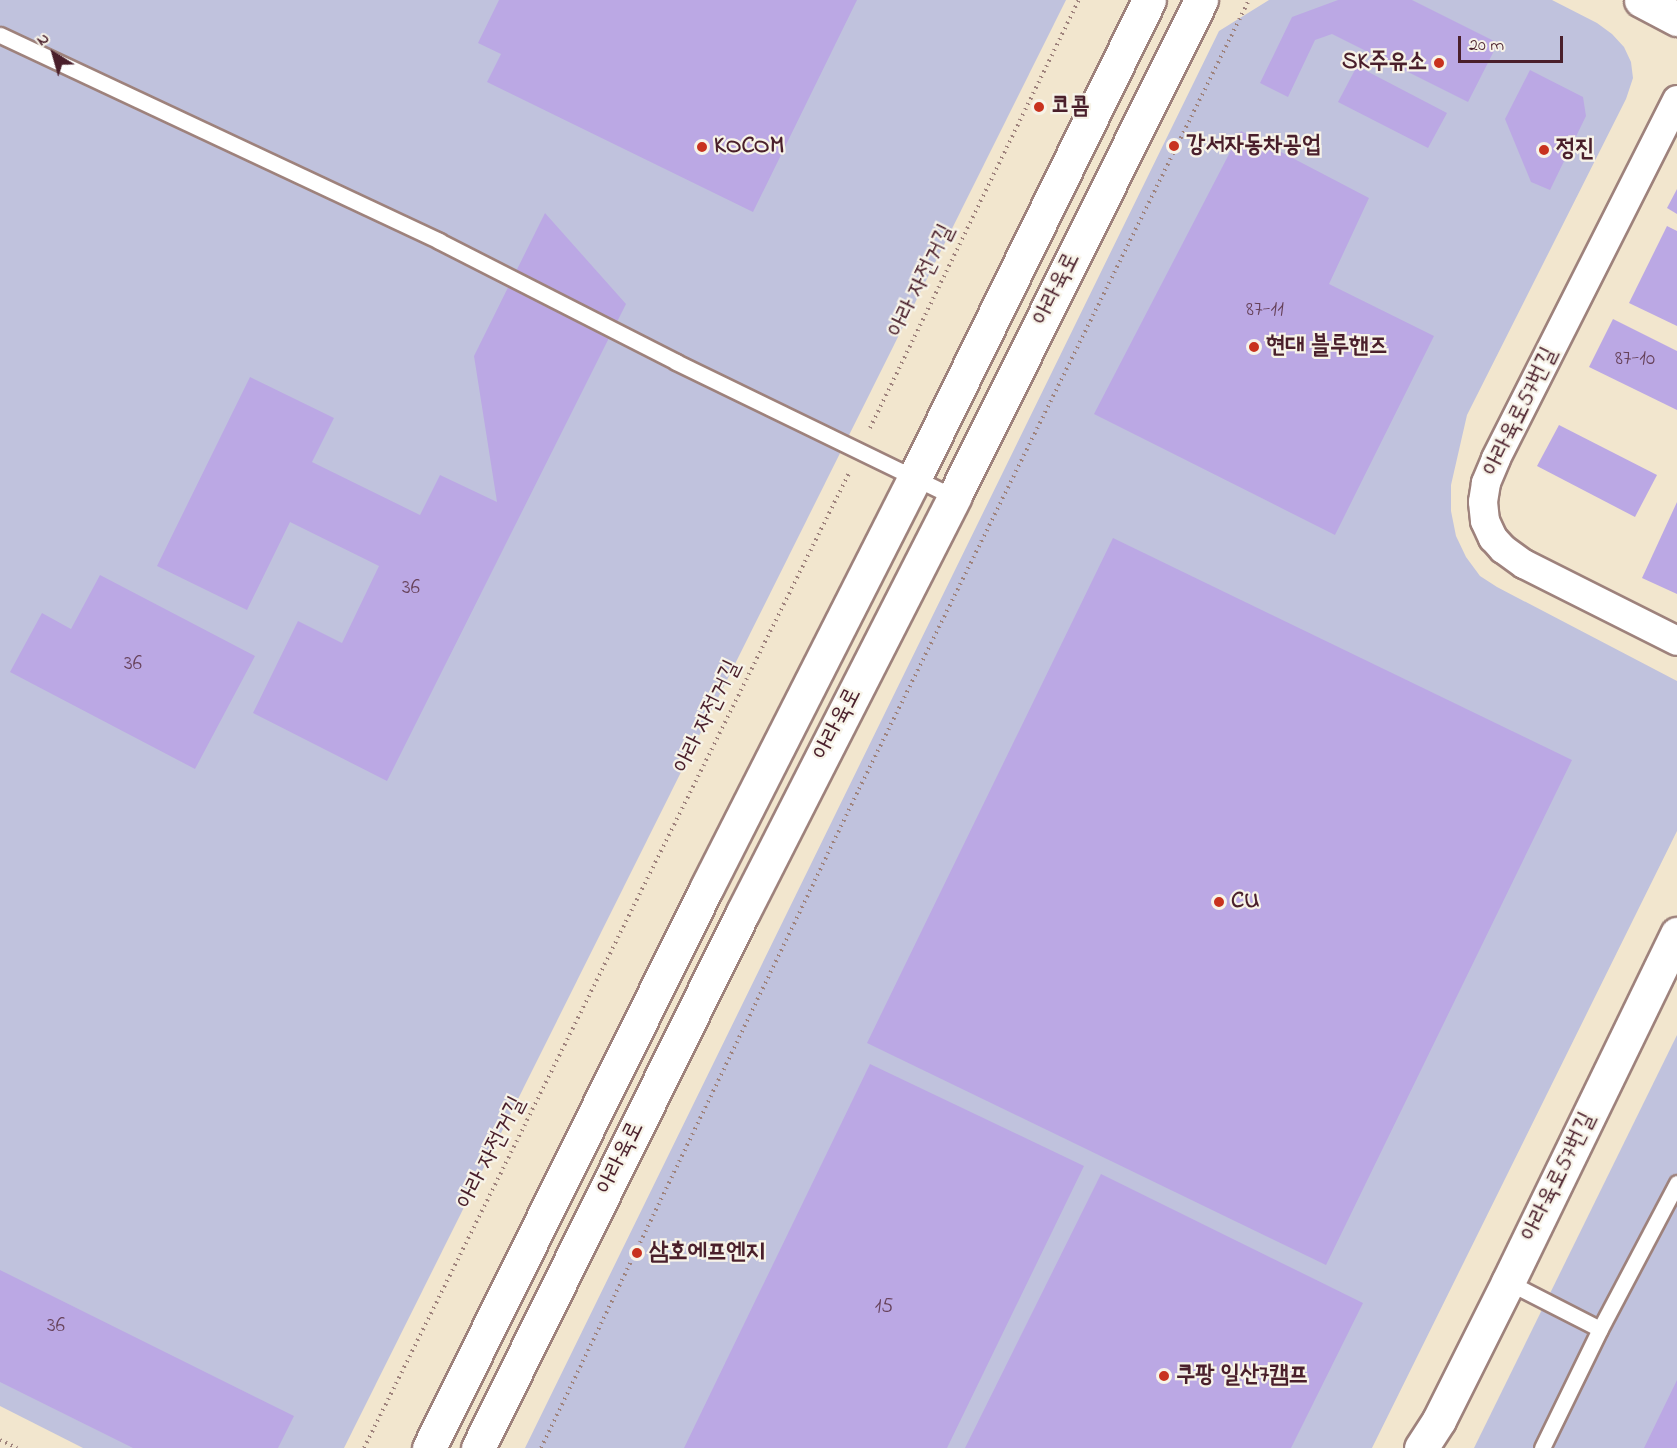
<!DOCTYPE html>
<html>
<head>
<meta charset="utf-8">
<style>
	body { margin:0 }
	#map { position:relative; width:1677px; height:1448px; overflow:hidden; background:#f2e6ce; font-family:"Indie Flower","Poor Story",sans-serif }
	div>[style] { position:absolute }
	.industrial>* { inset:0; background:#c0c2dd }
	.building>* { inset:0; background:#bba8e4 }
	.path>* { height:4px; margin-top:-2px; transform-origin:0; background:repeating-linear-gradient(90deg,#9e827c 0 1.5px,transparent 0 6px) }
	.roads { filter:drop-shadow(2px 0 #9e827c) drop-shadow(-2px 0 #9e827c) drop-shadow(0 2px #9e827c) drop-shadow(0 -2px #9e827c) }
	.lane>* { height:15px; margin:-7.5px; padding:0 7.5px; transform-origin:7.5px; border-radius:7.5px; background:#fff }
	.street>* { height:28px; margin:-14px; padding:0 14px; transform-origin:14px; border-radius:14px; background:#fff }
	.secondary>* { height:33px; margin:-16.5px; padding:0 16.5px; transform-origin:16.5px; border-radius:16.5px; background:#fff }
	.dots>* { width:16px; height:16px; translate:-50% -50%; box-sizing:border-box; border:3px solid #f7f3e8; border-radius:50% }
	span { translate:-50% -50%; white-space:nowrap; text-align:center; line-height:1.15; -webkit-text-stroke:4.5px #f7f3e8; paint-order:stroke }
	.number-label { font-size:21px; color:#664159 }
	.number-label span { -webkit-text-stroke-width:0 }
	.poi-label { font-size:24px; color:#4a1f2b; font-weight:700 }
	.right { translate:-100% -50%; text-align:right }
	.left { translate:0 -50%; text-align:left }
	.street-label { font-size:24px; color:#4a1f2b }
	.north { position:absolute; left:24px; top:24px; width:60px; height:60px; -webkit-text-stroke:4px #f7f3e8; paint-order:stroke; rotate:323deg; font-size:16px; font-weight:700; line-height:24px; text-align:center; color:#4a1f2b }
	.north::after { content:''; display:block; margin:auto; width:21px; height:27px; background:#4a1f2b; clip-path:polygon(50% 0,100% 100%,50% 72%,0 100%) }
	.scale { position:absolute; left:1458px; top:36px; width:105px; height:27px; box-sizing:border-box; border:3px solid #4a1f2b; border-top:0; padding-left:8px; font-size:18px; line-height:21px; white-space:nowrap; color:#4a1f2b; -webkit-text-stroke:4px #f7f3e8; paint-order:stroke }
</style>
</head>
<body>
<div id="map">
	<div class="industrial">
		<i style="clip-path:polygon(0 0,1066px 0,344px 1448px,83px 1448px,0 1406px)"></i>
		<i style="clip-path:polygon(1269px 0,1552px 0,1597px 23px,1612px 34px,1624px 47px,1631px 62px,1633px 78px,1626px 99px,1467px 415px,1451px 485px,1451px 511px,1456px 536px,1466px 557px,1480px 576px,1497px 587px,1677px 681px,1677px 831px,1372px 1448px,525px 1448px,1219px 31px)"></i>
		<i style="clip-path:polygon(1677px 1035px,1677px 1448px,1474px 1448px)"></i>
	</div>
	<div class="building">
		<i style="clip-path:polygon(499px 0,857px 0,753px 212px,487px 82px,501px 54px,478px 43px)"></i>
		<i style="clip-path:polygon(1338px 0,1412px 0,1498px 43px,1468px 102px,1332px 34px,1315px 40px,1288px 97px,1260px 83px,1292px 17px)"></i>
		<i style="clip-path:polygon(1357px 66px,1447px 113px,1428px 148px,1338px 102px)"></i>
		<i style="clip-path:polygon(1530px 70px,1583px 97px,1586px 116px,1550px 190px,1531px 182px,1505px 119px)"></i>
		<i style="clip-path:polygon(1241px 131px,1369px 198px,1329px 284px,1434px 336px,1335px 535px,1094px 414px)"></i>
		<i style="clip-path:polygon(1677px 189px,1677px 214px,1667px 208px)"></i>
		<i style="clip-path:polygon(545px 213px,626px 304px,387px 781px,253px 713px,298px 621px,342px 643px,379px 566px,290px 522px,247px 610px,157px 566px,250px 377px,334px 418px,312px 462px,420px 515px,440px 475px,497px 502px,474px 356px)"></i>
		<i style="clip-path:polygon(1667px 226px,1677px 231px,1677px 326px,1629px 303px)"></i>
		<i style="clip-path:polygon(1613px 319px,1677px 351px,1677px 410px,1589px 367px)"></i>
		<i style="clip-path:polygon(1559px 425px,1657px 475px,1635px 517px,1537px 466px)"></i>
		<i style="clip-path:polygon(1677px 502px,1677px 594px,1642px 578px)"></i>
		<i style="clip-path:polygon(1113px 538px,1572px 760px,1326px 1265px,867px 1043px)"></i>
		<i style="clip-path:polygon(100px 575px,255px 656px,195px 769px,10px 672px,42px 613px,71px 629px)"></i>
		<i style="clip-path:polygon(870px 1064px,1084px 1166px,947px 1448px,684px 1448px)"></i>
		<i style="clip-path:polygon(1101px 1174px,1363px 1303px,1291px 1448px,965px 1448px)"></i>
		<i style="clip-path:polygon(0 1270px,294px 1416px,278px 1448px,133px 1448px,0 1382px)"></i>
		<i style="clip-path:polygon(1677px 1380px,1677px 1448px,1644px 1448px)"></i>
	</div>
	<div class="path">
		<i style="left:870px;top:428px;width:476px;rotate:-64deg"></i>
		<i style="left:0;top:1440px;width:19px;rotate:25deg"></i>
		<i style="left:364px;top:1448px;width:1089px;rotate:-63.55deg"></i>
		<i style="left:541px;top:1448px;width:732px;rotate:-64.24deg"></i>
		<i style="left:859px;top:789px;width:880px;rotate:-63.7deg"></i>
	</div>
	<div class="roads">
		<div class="lane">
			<i style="left:0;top:35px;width:485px;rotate:25.1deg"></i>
			<i style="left:439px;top:241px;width:266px;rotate:27deg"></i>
			<i style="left:676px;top:362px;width:309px;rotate:25.9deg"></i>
			<i style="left:1508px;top:1282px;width:103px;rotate:27.1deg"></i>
			<i style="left:1542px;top:1448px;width:132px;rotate:-64deg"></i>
			<i style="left:1600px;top:1329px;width:165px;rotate:-62.2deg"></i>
		</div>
		<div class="street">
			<i style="left:1677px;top:100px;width:402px;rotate:116.8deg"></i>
			<i style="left:1496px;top:459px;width:26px;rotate:113deg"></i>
			<i style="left:1486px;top:483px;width:19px;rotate:99deg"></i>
			<i style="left:1483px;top:502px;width:19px;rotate:84deg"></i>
			<i style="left:1485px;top:521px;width:19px;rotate:65deg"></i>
			<i style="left:1493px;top:538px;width:15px;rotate:48deg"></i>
			<i style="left:1503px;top:549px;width:26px;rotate:36deg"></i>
			<i style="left:1524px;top:564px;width:171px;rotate:26.7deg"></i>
		</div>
		<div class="secondary">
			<i style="left:1641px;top:0;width:41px;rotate:27.8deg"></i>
			<i style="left:429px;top:1448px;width:626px;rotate:-63.64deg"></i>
			<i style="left:707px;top:887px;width:460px;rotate:-63.1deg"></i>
			<i style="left:915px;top:477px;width:531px;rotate:-63.87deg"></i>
			<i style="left:478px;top:1448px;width:598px;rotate:-63.69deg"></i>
			<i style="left:743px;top:912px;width:466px;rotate:-63deg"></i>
			<i style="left:954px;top:497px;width:555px;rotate:-63.57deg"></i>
			<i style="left:1421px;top:1448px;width:33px;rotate:-57deg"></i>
			<i style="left:1439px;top:1420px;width:154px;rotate:-63.4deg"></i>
			<i style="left:1508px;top:1282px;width:387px;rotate:-64.1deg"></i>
		</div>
	</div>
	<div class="dots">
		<i style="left:1439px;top:63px;background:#c8321e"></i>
		<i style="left:1039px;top:107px;background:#c8321e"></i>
		<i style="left:1174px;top:146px;background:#c8321e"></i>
		<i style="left:702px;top:147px;background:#c8321e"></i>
		<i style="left:1544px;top:150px;background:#c8321e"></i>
		<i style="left:1254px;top:347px;background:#c8321e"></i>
		<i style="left:1219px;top:902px;background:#c8321e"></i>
		<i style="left:637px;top:1253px;background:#c8321e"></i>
		<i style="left:1164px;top:1376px;background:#c8321e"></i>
	</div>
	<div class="number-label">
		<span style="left:1265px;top:310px">87-11</span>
		<span style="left:1635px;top:359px">87-10</span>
		<span style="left:411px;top:588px">36</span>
		<span style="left:133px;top:664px">36</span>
		<span style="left:884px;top:1307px">15</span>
		<span style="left:56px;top:1326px">36</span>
	</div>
	<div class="poi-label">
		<span class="right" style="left:1427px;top:63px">SK주유소</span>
		<span class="left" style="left:1051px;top:107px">코콤</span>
		<span class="left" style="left:1186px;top:146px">강서자동차공업</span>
		<span class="left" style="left:714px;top:147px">KOCOM</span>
		<span class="left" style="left:1556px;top:150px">정진</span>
		<span class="left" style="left:1266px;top:347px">현대 블루핸즈</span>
		<span class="left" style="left:1231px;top:902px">CU</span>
		<span class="left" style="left:649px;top:1253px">삼호에프엔지</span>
		<span class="left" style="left:1176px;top:1376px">쿠팡 일산7캠프</span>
	</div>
	<div class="street-label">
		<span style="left:922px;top:281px;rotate:-64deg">아라 자전거길</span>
		<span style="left:1057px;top:289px;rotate:-64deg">아라육로</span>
		<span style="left:1521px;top:412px;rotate:-64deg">아라육로57번길</span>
		<span style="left:708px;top:717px;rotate:-64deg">아라 자전거길</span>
		<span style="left:838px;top:724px;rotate:-63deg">아라육로</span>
		<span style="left:492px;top:1153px;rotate:-63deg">아라 자전거길</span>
		<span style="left:621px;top:1158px;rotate:-64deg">아라육로</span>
		<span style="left:1559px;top:1177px;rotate:-64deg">아라육로57번길</span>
	</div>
	<div class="north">N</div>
	<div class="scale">20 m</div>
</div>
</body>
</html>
